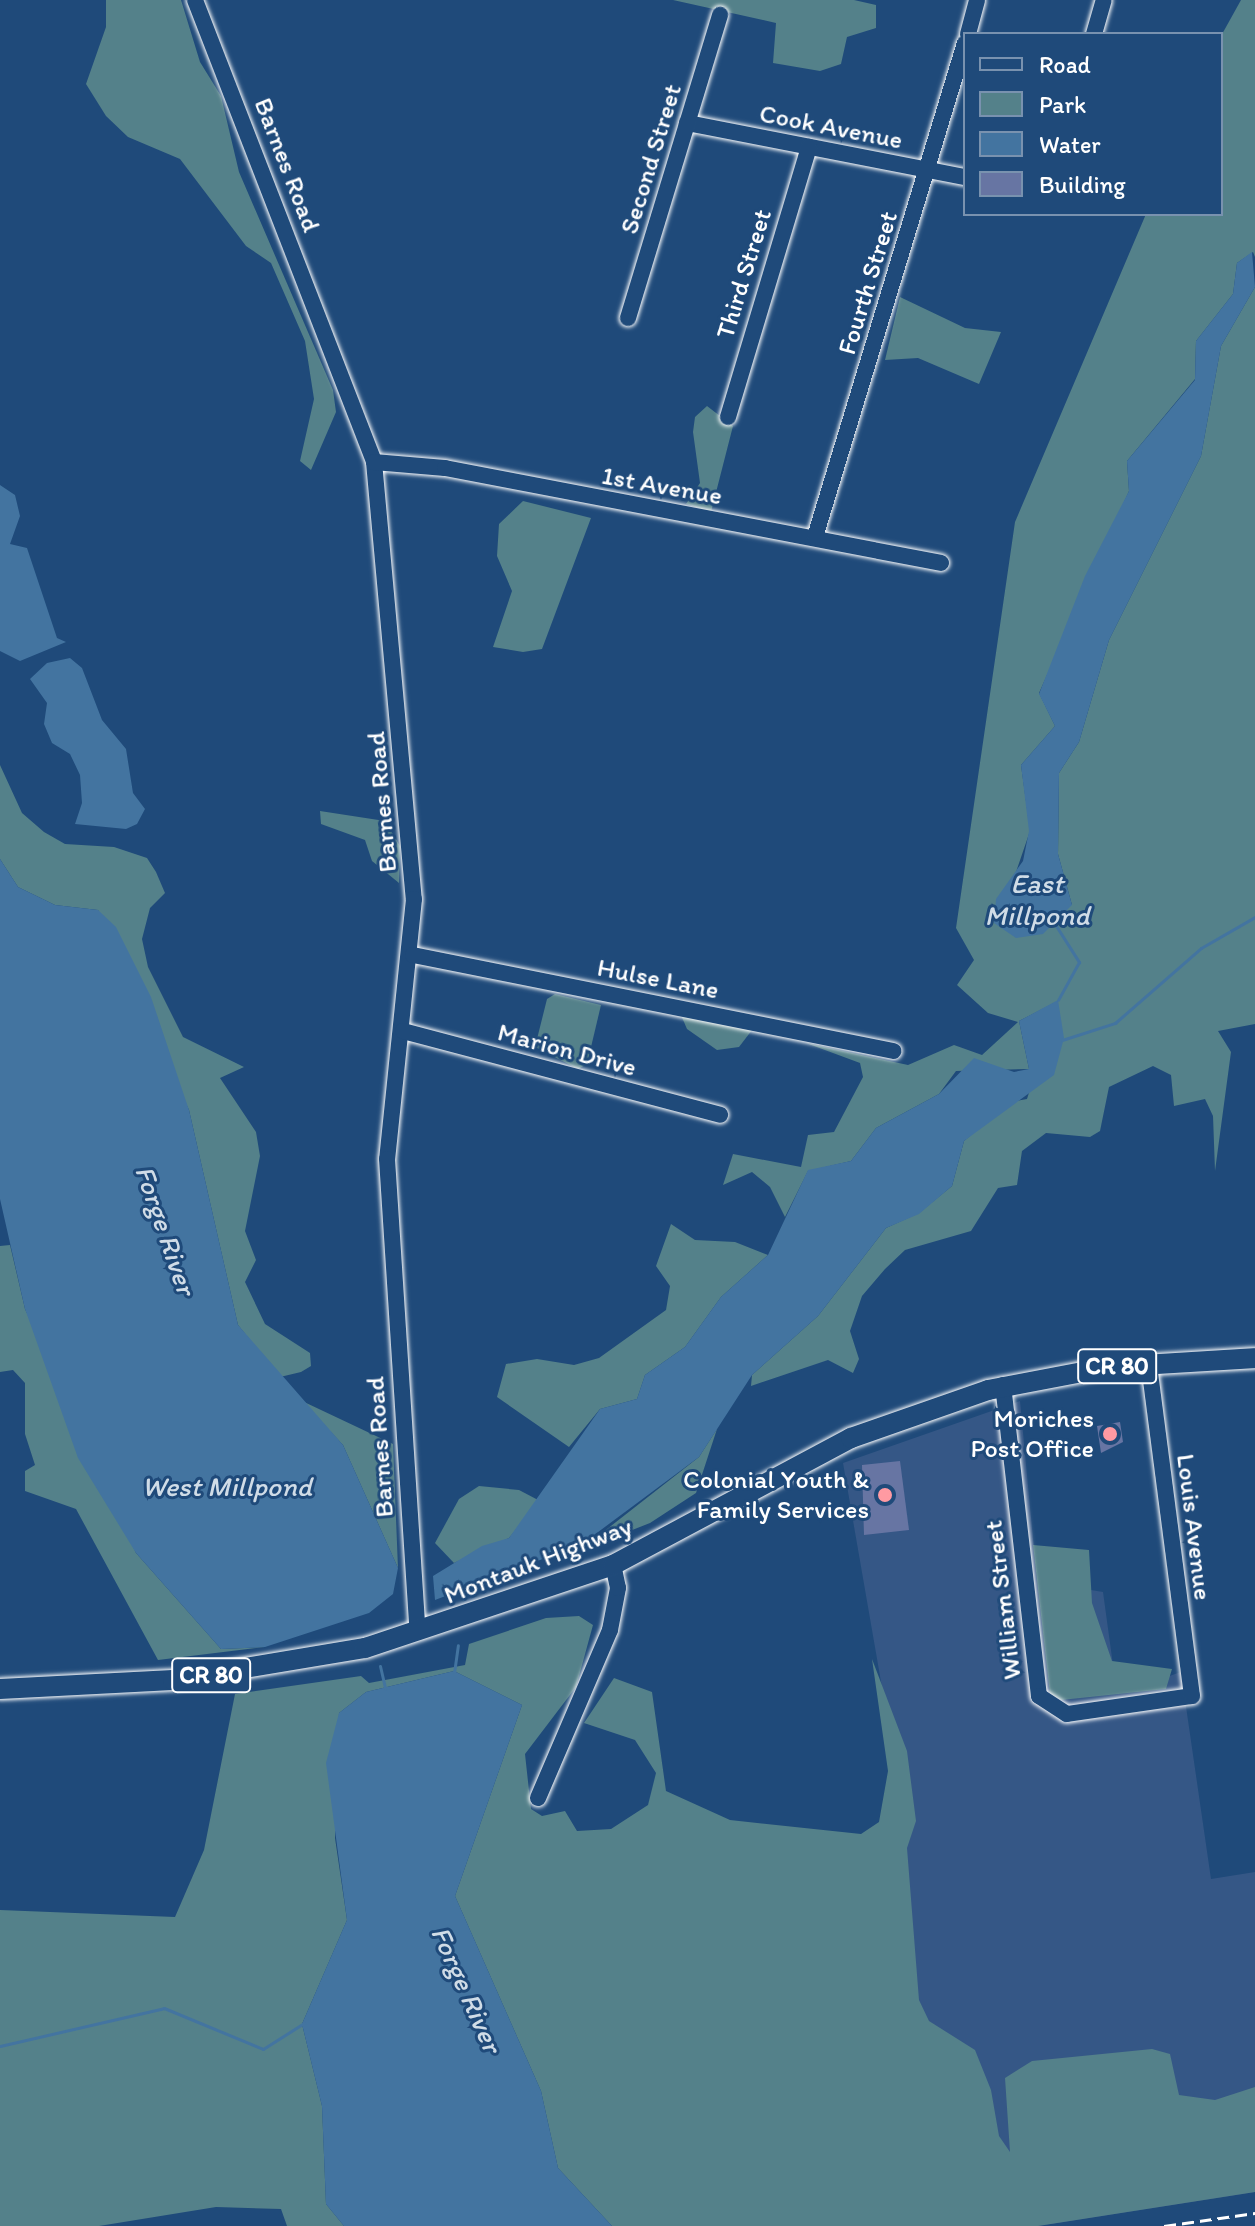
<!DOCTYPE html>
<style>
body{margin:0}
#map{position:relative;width:1255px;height:2226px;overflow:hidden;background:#1f4a7a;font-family:Itim,sans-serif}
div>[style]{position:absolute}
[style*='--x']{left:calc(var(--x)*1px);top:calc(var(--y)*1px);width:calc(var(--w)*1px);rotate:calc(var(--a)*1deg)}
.built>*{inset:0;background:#355786}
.green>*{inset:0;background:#54818a}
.water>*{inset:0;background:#4374a0}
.stream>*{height:3px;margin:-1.5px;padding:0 1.5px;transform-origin:1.5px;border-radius:1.5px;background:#4374a0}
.building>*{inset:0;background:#6775a3}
.roads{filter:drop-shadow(0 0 2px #fff) drop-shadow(0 0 2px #fff)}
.minor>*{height:16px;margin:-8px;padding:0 8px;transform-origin:8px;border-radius:8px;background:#1f4a7a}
.major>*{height:20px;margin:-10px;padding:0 10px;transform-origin:10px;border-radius:10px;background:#1f4a7a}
.rail>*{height:3px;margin-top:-1.5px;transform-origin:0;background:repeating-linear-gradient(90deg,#fff 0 12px,transparent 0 18px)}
.dots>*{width:22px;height:22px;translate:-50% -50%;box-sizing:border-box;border:4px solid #1f4a7a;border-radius:50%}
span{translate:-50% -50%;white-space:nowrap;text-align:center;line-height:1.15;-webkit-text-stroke:6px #1f4a7a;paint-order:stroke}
.shield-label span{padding:2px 6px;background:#1f4a7a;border:2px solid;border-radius:6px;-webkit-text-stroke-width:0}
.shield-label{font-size:24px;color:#fff;font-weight:700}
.street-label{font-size:26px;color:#fff}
.poi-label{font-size:26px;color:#fff}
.right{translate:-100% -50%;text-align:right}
.water-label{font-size:28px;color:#d0dce7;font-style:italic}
.legend{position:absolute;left:963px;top:32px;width:260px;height:184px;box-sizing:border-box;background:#1f4a7a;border:2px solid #7992af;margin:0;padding:10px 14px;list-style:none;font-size:24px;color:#fff}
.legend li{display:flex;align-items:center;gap:16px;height:40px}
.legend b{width:40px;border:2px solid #7992af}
</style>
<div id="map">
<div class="built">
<i style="clip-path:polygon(1020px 1401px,1037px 1581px,1103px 1592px,1117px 1694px,1181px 1672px,1211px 1879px,1255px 1872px,1255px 2192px,1038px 2226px,938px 2226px,888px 1722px,843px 1463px)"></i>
</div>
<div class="green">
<i style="clip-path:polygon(106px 0,181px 0,200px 62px,221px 96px,239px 172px,333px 390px,336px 412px,311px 470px,300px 461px,314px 399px,305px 341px,271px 263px,246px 246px,180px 159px,128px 137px,106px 116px,86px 84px,106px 27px)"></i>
<i style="clip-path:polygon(673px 0,854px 0,876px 5px,876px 28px,847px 37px,841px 64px,820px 71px,773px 63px,776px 23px)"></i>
<i style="clip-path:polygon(1241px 0,1255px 0,1255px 257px,1253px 252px,1237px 263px,1233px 294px,1196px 341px,1195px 379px,1127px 461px,1129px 491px,1039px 693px,1055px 726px,1021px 765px,1030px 831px,1015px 875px,1072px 905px,1058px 854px,1059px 773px,1079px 742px,1109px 640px,1201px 456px,1221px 346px,1255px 287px,1255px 1024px,1218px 1031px,1231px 1052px,1215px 1171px,1213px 1116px,1205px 1099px,1174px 1106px,1171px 1075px,1153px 1066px,1109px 1087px,1100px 1131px,1090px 1137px,1046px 1133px,1022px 1151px,1017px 1185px,998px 1188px,971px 1231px,905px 1250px,885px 1269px,862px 1296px,850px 1331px,859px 1359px,853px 1373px,828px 1360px,751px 1386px,752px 1375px,818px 1316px,886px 1228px,919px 1213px,952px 1186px,964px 1141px,1010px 1102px,1027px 1099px,1058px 1001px,1019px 1021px,1029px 1069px,956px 1071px,939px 1094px,876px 1128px,851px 1161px,808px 1171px,785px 1217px,770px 1187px,752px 1172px,723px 1185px,733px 1154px,801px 1167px,808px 1135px,834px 1132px,863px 1077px,860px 1063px,806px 1043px,908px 1065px,954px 1045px,982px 1055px,1018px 1022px,988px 1013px,957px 985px,974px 960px,956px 928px,1015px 522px,1146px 214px,1221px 214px,1221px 36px)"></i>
<i style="clip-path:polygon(900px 297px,965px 328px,1001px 332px,979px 384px,918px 358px,885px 360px)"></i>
<i style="clip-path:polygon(707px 406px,733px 426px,711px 512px,686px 504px,700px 483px,693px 432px,695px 417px)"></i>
<i style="clip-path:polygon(523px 501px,591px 518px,542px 649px,523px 652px,493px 647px,512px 591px,497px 556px,499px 524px)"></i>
<i style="clip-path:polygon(0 765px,22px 813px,44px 832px,65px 844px,114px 847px,147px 858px,156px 872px,165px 893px,150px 908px,142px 939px,148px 967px,183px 1037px,244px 1067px,220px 1078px,256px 1132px,260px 1156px,245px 1231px,256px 1260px,245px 1282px,265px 1324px,310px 1353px,311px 1366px,301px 1372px,280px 1377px,238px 1325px,189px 1110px,98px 910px,55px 905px,18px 887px,0 859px)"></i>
<i style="clip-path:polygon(320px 811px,385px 821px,400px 846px,399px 883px,372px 861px,365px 840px,321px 824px)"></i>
<i style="clip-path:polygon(555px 994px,601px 1005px,587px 1064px,578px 1069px,535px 1047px,547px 999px)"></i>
<i style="clip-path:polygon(681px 1015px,752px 1030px,739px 1047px,717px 1050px,687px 1029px)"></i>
<i style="clip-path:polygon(671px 1224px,695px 1240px,735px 1242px,768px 1255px,721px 1297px,685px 1347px,645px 1375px,637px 1399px,600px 1409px,569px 1447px,497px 1397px,506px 1364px,537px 1359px,574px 1365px,599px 1358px,666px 1310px,670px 1286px,656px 1266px)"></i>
<i style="clip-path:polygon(10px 1245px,25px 1309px,136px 1553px,221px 1649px,265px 1647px,158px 1660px,76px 1509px,25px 1491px,25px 1471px,35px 1465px,25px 1434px,25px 1383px,13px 1370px,0 1372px,0 1246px)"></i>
<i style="clip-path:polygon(302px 1401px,393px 1444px,398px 1568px,343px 1445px)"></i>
<i style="clip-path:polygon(717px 1429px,696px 1493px,650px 1523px,579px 1551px,699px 1457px)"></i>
<i style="clip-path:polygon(479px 1486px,519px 1490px,540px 1501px,509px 1538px,454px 1563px,435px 1543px,459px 1499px)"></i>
<i style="clip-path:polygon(1033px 1545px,1089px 1550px,1092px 1603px,1112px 1661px,1172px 1669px,1166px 1689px,1061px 1700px,1050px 1694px)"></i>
<i style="clip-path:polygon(579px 1616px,593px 1625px,576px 1687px,525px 1754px,531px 1809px,542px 1816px,565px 1811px,577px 1831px,611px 1829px,648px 1805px,656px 1773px,635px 1740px,584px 1723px,614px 1678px,652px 1692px,666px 1791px,730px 1820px,861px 1834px,879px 1822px,888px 1771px,872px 1659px,907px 1751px,916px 1821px,907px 1848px,919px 2000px,929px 2021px,975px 2050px,991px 2090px,999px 2136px,1010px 2152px,1005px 2078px,1032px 2061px,1152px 2049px,1170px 2054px,1179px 2095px,1215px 2100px,1255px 2087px,1255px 2192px,1038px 2226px,612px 2226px,558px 2168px,541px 2091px,455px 1896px,522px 1705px,454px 1671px,366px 1692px,339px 1713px,335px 1838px,347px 1920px,302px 2024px,322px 2106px,326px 2204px,344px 2226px,287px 2226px,281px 2209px,216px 2207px,99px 2226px,0 2226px,0 1910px,175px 1917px,204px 1850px,235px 1694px,361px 1676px,369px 1683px,465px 1665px,469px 1644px,546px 1618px)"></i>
</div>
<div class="water">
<i style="clip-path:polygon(1252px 252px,1255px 287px,1221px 346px,1201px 456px,1109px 640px,1079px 742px,1059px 773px,1058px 854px,1072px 905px,1043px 934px,1016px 938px,994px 923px,996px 899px,1023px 861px,1029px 831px,1021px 765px,1055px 726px,1039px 694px,1085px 576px,1129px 491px,1127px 461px,1195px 380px,1196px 341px,1233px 294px,1237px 263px)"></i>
<i style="clip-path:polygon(0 485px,15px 495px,20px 516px,10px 544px,27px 548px,57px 638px,66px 642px,20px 661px,0 651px)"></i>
<i style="clip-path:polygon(70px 658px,82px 668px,102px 720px,126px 749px,133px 793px,145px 809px,137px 824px,126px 829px,75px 824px,82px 803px,80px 775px,70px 754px,52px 743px,44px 724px,47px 703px,30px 679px,47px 663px)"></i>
<i style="clip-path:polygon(0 859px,18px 887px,55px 905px,98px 910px,116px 927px,151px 997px,189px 1110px,238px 1325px,343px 1445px,398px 1568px,393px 1594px,369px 1613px,265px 1647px,221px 1649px,136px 1553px,78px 1458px,25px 1309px,0 1199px)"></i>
<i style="clip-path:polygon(1058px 1000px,1064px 1038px,1054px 1075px,964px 1141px,952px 1186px,919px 1214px,886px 1228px,818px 1316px,752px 1375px,699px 1457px,582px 1544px,435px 1600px,433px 1576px,482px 1546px,509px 1538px,600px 1409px,637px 1399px,645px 1375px,685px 1347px,721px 1297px,768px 1255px,808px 1170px,851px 1161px,876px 1128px,939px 1094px,974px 1058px,1014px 1072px,1029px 1069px,1019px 1021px)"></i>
<i style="clip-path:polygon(454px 1671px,522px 1705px,455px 1896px,541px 2091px,558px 2168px,612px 2226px,344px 2226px,326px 2204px,322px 2106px,302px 2024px,347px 1920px,326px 1763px,339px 1713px,366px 1692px)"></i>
</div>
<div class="stream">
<i style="--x:1053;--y:921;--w:49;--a:57.6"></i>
<i style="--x:1079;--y:962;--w:43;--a:118.9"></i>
<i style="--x:1062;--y:1040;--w:56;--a:-17.8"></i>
<i style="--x:1115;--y:1023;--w:114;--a:-41.1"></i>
<i style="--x:1201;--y:948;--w:62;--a:-29.9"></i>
<i style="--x:463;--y:1599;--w:9;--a:-72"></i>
<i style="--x:380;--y:1666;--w:23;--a:77"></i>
<i style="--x:454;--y:1673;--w:28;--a:-82"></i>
<i style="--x:0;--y:2046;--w:168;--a:-13"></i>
<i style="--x:164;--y:2008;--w:107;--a:22.5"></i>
<i style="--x:263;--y:2049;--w:49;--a:-32.4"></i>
</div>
<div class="building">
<i style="clip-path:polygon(1120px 1422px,1123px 1442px,1101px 1453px,1097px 1426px)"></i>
<i style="clip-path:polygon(900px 1461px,909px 1530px,864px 1535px,862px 1465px)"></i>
</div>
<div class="roads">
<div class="minor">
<i style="--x:195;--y:0;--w:495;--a:68.8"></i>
<i style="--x:374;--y:462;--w:439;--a:84.8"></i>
<i style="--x:414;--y:899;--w:261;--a:95.9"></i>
<i style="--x:387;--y:1159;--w:474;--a:86.3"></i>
<i style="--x:968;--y:34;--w:35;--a:-75"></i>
<i style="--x:1094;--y:34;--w:35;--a:-74"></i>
<i style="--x:687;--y:123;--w:283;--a:11"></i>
<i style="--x:628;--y:318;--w:317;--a:-73.1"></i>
<i style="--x:728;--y:417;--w:282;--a:-73.3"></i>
<i style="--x:374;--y:462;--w:71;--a:4.8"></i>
<i style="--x:445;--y:468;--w:505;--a:10.84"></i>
<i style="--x:815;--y:537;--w:516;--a:-73.11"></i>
<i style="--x:413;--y:955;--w:490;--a:11.3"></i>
<i style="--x:403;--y:1031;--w:328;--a:14.8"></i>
<i style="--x:1003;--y:1385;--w:313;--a:83.4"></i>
<i style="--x:1039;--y:1696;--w:33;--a:33"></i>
<i style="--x:1067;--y:1714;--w:126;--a:-8.2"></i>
<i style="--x:1192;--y:1696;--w:334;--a:-97.4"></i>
<i style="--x:538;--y:1798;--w:183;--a:-66.8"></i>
<i style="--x:610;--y:1630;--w:43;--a:-79.2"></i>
<i style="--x:618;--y:1588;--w:24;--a:-102"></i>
</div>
<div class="major">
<i style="--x:0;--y:1689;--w:173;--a:-3"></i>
<i style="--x:173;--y:1680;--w:195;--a:-9.5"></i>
<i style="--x:365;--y:1648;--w:262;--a:-18.5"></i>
<i style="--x:613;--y:1565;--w:270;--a:-28.1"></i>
<i style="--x:851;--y:1438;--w:145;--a:-19.3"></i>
<i style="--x:988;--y:1390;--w:123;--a:-10.8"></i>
<i style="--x:1109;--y:1367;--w:146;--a:-3.5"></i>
</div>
</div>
<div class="rail">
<i style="--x:1164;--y:2226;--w:92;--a:-8.1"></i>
</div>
<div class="dots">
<i style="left:1110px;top:1434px;background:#ff9aa2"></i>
<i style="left:885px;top:1495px;background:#ff9aa2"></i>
</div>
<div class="shield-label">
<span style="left:1117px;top:1366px">CR 80</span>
<span style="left:211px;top:1675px">CR 80</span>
</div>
<div class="street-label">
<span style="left:831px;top:127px;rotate:11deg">Cook Avenue</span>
<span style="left:651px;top:159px;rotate:-73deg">Second Street</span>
<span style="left:287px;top:165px;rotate:69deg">Barnes Road</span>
<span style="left:744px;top:274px;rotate:-73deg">Third Street</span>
<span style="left:868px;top:283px;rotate:-73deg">Fourth Street</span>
<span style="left:662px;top:486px;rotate:10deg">1st Avenue</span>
<span style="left:382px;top:802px;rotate:-95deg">Barnes Road</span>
<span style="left:658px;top:979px;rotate:11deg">Hulse Lane</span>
<span style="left:567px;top:1050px;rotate:15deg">Marion Drive</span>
<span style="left:380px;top:1447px;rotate:-94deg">Barnes Road</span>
<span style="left:1194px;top:1527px;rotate:83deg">Louis Avenue</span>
<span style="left:538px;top:1561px;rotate:-21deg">Montauk Highway</span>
<span style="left:1003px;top:1600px;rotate:-97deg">William Street</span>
</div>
<div class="poi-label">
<span class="right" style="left:1094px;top:1434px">Moriches<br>Post Office</span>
<span class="right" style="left:869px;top:1495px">Colonial Youth &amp;<br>Family Services</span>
</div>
<div class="water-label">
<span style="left:1037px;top:899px">East<br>Millpond</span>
<span style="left:166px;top:1230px;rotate:71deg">Forge River</span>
<span style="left:227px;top:1486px">West Millpond</span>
<span style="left:467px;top:1989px;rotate:66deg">Forge River</span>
</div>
<ul class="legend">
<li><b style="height:10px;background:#1f4a7a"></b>Road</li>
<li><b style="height:22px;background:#54818a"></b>Park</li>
<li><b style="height:22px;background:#4374a0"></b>Water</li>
<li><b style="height:22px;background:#6775a3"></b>Building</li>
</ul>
</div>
